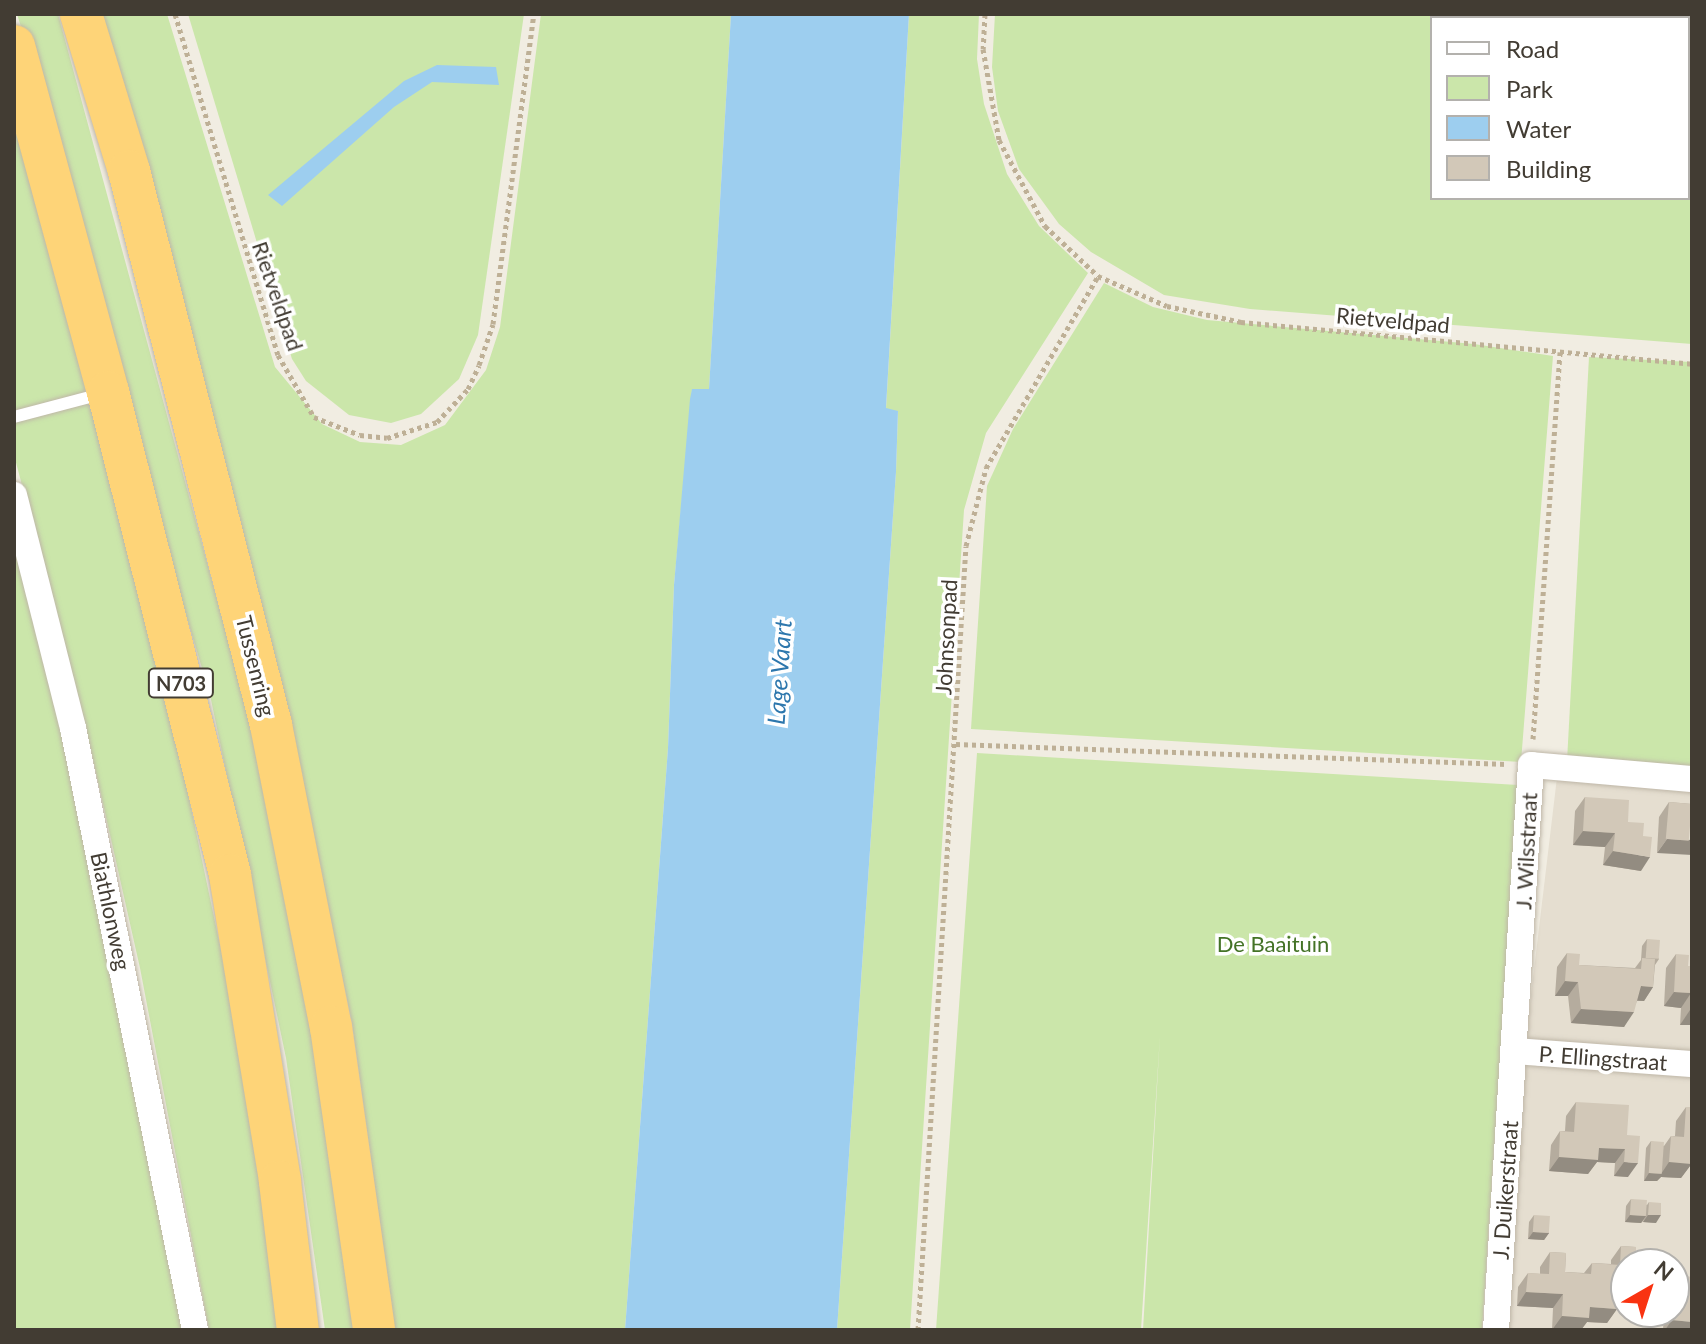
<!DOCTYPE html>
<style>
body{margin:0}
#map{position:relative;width:1706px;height:1344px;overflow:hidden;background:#f1ede2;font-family:Lato,sans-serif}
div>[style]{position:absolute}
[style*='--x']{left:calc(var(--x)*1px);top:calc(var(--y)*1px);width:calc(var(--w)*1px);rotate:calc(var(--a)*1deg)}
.residential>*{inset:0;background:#e5ded0}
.green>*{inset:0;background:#cbe6aa}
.water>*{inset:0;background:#9dceef}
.path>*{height:5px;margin-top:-2.5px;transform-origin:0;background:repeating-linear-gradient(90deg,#beb096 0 4px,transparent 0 8px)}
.roads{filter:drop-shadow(0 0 2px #bfb7a8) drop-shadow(0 0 2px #bfb7a8)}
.service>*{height:12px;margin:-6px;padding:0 6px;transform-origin:6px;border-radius:6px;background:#fff}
.minor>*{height:26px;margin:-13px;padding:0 13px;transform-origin:13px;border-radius:13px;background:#fff}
.trunk>*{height:42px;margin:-21px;padding:0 21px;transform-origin:21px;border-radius:21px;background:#fed478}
.wall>*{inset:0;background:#b5ac9e}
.shaded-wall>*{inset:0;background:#938c81}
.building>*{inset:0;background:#d2c8b8;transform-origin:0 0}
span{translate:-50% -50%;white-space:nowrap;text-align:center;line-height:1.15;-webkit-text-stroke:7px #fff;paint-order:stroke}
.shield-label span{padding:2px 6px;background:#fff;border:2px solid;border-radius:6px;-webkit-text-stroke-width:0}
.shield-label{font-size:20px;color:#423c33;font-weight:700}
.street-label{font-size:22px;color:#423c33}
.park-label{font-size:22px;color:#447327}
.water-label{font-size:24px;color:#2d77ad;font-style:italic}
.frame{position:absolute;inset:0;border:16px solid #423c33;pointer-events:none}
.legend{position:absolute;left:1430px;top:16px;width:260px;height:184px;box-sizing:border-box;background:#fff;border:2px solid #b3b1ad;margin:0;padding:10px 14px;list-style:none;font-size:24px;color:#423c33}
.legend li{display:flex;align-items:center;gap:16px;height:40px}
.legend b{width:40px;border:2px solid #b3b1ad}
.north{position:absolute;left:1610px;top:1248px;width:80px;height:80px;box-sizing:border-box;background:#fff;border:2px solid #b3b1ad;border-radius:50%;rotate:39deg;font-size:22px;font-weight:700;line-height:32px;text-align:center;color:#423c33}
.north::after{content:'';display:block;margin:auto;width:28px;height:36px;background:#f93311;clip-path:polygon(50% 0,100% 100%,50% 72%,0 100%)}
</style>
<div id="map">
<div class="residential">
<i style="clip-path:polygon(evenodd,1558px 769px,1692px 777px,1692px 1330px,1491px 1330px,1558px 769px,1626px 1264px,1674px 1264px,1674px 1312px,1626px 1312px,1626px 1264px)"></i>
</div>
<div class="green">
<i style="clip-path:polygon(17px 14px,58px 14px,243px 695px,300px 946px,362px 1330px,325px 1330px,286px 1058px,210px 695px,139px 457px,80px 218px)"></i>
<i style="clip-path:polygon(95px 14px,167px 14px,275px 367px,322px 424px,360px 442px,401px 445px,445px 425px,486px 370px,500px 327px,541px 14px,731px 14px,709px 390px,692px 390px,674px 585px,668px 748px,625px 1330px,395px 1330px,352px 1023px,304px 796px)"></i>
<i style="clip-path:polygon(188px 14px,524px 14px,478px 335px,459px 379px,421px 414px,391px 423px,349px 415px,306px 381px,292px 359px)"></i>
<i style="clip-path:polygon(909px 14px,979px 14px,977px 59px,984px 104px,1007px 174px,1039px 226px,1088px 273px,986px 433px,964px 510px,910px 1330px,837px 1330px,896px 472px,898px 412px,886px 409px)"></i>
<i style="clip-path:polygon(995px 14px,1620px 14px,1627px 18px,1432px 18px,1432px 198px,1688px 198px,1688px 53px,1692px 344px,1250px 309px,1164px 295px,1091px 252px,1059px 224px,1019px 169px,998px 111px,992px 67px)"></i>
<i style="clip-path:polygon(14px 112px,175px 732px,226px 974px,275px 1253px,280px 1330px,209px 1330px,140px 968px,83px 715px,14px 455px)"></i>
<i style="clip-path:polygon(1104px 283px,1153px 307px,1207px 320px,1474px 344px,1553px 356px,1521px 762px,971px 729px,987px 486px,1013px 429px)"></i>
<i style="clip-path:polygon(1589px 357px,1692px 362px,1692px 770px,1567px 761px)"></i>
<i style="clip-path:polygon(14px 532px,62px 724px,187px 1330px,14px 1330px)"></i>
<i style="clip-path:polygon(977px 753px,1518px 785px,1482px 1330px,1143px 1330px,1160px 1035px,1141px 1330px,936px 1330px)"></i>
</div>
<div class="water">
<i style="clip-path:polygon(731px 14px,909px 14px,886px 408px,898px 411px,896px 472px,837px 1330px,625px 1330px,668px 748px,674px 585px,690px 399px,692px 389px,709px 389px)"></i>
<i style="clip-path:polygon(437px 65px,496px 67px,499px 85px,432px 82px,394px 107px,282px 206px,268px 195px,404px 81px)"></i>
</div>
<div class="path">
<i style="--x:175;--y:14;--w:356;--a:73.2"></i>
<i style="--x:278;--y:355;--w:72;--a:59.9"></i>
<i style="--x:314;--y:417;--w:49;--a:21.4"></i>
<i style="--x:360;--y:435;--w:27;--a:6"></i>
<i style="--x:387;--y:438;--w:52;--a:-17.7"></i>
<i style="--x:437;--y:422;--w:45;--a:-46.8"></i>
<i style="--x:468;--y:389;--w:26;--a:-65"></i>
<i style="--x:479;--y:365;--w:43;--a:-71.1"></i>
<i style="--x:493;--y:324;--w:313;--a:-82.5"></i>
<i style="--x:985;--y:14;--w:35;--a:93"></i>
<i style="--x:983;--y:49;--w:92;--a:80"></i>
<i style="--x:999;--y:140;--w:98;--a:61.9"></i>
<i style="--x:1045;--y:226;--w:73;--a:43.3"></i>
<i style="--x:1098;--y:276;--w:75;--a:23.5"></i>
<i style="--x:1167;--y:306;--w:76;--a:12.2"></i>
<i style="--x:1241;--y:322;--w:453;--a:5.3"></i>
<i style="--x:1628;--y:14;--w:8;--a:30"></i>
<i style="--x:1688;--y:48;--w:4;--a:27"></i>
<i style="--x:1533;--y:739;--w:388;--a:-86"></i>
<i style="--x:956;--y:744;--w:551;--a:2.08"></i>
<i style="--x:918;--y:1330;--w:785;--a:-86.5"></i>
<i style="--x:966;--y:546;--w:81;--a:-75.6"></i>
<i style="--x:986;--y:468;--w:222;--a:-59.7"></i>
</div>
<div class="roads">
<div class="service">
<i style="--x:14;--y:417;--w:90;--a:-14.8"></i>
</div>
<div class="minor">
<i style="--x:14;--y:495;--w:240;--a:75.8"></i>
<i style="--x:73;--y:728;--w:614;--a:78.54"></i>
<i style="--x:1514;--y:1051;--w:178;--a:4.2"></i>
<i style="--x:1496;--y:1330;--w:566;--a:-86.46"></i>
<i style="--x:1531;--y:765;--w:162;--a:5"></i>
</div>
<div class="trunk">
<i style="--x:81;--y:14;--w:164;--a:73"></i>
<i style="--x:129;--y:171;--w:572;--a:75.62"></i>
<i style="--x:271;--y:725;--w:308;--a:78.8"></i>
<i style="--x:331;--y:1027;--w:306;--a:81.9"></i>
<i style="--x:14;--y:46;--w:359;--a:74.8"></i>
<i style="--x:108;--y:392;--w:498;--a:75.8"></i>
<i style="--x:230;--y:875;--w:311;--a:80.7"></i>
<i style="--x:280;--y:1182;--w:149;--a:83.1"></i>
</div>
</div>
<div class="wall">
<i style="clip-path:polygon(1585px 797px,1628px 822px,1641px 871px,1603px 865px,1605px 847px,1573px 845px,1575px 811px)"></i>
<i style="clip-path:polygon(1669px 802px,1692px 804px,1657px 853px,1659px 817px)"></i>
<i style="clip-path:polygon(1647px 939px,1659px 959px,1655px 965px,1653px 987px,1644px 1001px,1637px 1001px,1624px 1027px,1571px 1023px,1568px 996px,1555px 996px,1557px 967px,1567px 953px,1579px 965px,1635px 968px,1641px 960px,1642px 946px)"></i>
<i style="clip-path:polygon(1676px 954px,1688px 966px,1692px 966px,1692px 1025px,1680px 1025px,1681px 1008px,1664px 1006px,1666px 968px)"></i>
<i style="clip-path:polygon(1576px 1102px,1627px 1135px,1628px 1177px,1614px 1176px,1615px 1163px,1597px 1162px,1588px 1174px,1549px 1171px,1551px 1145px,1560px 1131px,1565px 1131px,1566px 1116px)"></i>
<i style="clip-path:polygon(1686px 1107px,1692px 1107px,1692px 1166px,1690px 1166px,1681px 1178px,1661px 1177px,1657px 1181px,1644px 1181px,1646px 1148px,1651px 1141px,1664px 1146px,1671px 1136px,1675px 1136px,1676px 1121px)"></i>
<i style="clip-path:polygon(1631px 1199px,1647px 1205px,1649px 1202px,1656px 1223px,1643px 1222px,1644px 1220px,1641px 1223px,1625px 1222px,1626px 1206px)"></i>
<i style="clip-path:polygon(1534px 1215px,1549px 1233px,1544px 1240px,1528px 1239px,1529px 1222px)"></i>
<i style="clip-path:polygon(1621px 1246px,1636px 1247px,1636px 1255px,1676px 1258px,1675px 1276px,1692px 1277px,1692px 1330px,1663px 1330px,1664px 1312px,1674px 1312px,1674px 1264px,1626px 1264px,1626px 1295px,1618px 1294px,1617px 1309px,1607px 1323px,1587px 1322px,1581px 1330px,1552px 1330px,1553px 1308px,1517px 1306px,1518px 1287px,1528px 1273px,1540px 1274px,1540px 1267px,1550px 1252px,1566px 1253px,1565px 1272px,1584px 1273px,1592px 1263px,1611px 1264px,1611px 1260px)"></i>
</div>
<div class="shaded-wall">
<i style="clip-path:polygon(1583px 831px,1615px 833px,1605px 847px,1573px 845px)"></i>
<i style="clip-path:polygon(1667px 839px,1692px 840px,1692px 855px,1657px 853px)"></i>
<i style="clip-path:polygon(1613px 851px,1650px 857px,1641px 871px,1603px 865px)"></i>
<i style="clip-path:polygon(1565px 981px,1578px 982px,1568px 996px,1555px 996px)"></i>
<i style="clip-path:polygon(1641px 986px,1653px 987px,1644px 1001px,1631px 1000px)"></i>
<i style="clip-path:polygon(1674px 992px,1691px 993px,1681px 1008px,1664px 1006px)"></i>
<i style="clip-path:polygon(1581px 1009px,1634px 1012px,1624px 1027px,1571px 1023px)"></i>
<i style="clip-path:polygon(1690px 1010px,1692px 1011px,1692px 1025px,1680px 1025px)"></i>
<i style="clip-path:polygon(1599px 1148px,1625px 1149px,1615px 1163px,1597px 1162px,1588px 1174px,1549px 1171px,1559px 1157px)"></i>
<i style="clip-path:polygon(1692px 1151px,1692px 1166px,1690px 1166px,1681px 1178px,1661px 1177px,1657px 1181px,1644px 1181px,1649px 1173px,1661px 1174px,1669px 1162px)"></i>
<i style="clip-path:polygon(1624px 1162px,1638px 1163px,1628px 1177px,1614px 1176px)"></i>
<i style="clip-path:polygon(1630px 1215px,1646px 1216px,1641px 1223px,1625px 1222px)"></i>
<i style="clip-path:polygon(1648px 1215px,1661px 1215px,1656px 1223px,1643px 1222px)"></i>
<i style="clip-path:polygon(1533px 1232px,1549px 1233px,1544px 1240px,1528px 1239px)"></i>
<i style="clip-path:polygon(1619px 1279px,1626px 1280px,1626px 1295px,1609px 1294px)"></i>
<i style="clip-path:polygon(1526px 1292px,1563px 1294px,1553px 1308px,1517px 1306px)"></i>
<i style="clip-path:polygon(1590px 1307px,1617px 1309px,1607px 1323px,1587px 1322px,1581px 1330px,1552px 1330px,1562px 1316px)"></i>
<i style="clip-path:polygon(1672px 1320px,1692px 1322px,1692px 1330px,1665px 1330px)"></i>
</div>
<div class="building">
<i style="clip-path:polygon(1585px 797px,1629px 800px,1628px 822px,1644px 823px,1643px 836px,1652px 837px,1650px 857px,1613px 851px,1615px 833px,1583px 831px)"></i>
<i style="left:1669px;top:802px;width:23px;height:37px;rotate:5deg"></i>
<i style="left:1647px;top:939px;width:13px;height:19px;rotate:4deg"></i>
<i style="clip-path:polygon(1567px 953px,1580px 954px,1579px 965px,1641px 969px,1642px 958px,1655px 959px,1653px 987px,1641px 986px,1634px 1012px,1581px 1009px,1578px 982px,1565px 981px)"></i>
<i style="clip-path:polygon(1676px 954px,1689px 955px,1688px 966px,1692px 966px,1692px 1011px,1690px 1010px,1691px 993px,1674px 992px)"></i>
<i style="clip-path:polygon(1576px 1102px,1629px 1105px,1627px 1135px,1640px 1136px,1638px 1163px,1624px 1162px,1625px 1149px,1599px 1148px,1598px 1160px,1559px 1157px,1560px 1131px,1574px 1132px)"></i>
<i style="clip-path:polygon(1686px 1107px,1692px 1107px,1691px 1164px,1669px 1162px,1671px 1136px,1684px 1137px)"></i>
<i style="left:1651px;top:1141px;width:13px;height:32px;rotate:4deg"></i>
<i style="left:1631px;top:1199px;width:16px;height:16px;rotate:4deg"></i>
<i style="clip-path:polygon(1649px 1202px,1661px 1203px,1661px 1215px,1648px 1215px)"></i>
<i style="left:1534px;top:1215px;width:16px;height:17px;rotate:4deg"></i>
<i style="clip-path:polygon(1621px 1246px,1636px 1247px,1636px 1255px,1676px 1258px,1675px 1276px,1692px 1277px,1692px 1322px,1672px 1320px,1673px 1312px,1674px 1312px,1674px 1264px,1626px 1264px,1626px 1280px,1619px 1279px,1617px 1309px,1590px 1307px,1589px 1318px,1562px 1316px,1563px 1294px,1526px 1292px,1528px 1273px,1549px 1274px,1550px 1252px,1566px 1253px,1565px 1272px,1591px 1274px,1592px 1263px,1620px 1265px)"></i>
</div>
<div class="shield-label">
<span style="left:181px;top:683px">N703</span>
</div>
<div class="street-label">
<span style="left:278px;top:296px;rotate:71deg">Rietveldpad</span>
<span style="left:1393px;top:320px;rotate:5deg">Rietveldpad</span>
<span style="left:946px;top:637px;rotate:-87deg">Johnsonpad</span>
<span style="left:256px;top:666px;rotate:76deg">Tussenring</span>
<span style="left:1526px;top:851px;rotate:-87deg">J. Wilsstraat</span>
<span style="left:111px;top:911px;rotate:78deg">Biathlonweg</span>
<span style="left:1603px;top:1058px;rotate:4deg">P. Ellingstraat</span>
<span style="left:1505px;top:1190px;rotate:-86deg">J. Duikerstraat</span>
</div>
<div class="park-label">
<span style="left:1273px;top:944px">De Baaituin</span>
</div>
<div class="water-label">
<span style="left:779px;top:672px;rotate:-86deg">Lage Vaart</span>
</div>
<div class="frame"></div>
<ul class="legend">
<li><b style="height:10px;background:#fff"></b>Road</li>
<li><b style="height:22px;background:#cbe6aa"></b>Park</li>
<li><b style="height:22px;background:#9dceef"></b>Water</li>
<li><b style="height:22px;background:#d2c8b8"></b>Building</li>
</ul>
<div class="north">N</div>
</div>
